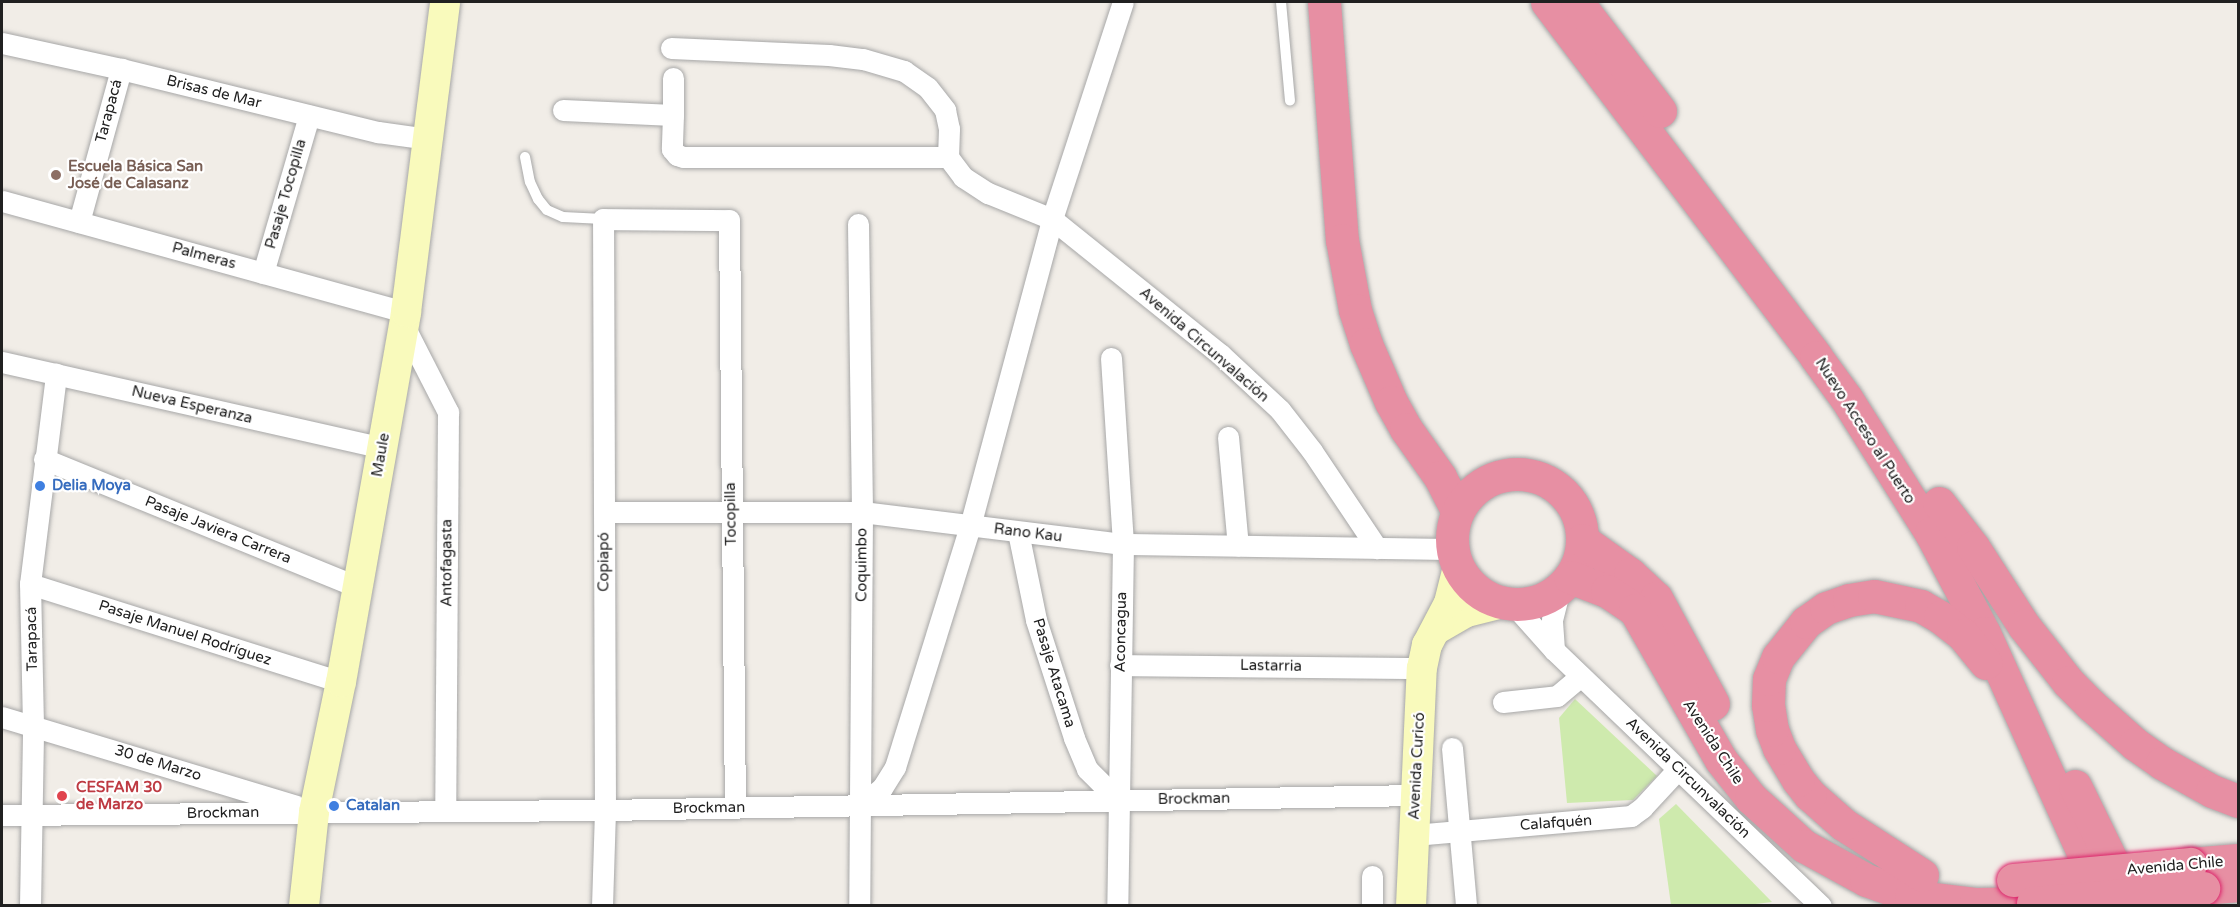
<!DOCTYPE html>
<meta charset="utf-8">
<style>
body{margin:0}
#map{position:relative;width:2240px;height:907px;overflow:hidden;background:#f1ede7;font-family:"Varela Round",sans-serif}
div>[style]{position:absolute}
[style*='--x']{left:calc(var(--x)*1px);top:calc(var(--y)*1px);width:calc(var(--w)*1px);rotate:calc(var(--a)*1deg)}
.grass>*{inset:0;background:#ceeaad}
.roads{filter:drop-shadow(0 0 2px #a7a7a7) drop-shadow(0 0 2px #a7a7a7)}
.lane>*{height:10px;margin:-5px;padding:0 5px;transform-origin:5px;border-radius:5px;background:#fff}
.street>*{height:21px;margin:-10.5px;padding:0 10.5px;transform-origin:10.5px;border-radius:10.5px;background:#fff}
.secondary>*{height:30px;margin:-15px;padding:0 15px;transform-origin:15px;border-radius:15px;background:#f9fabc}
.highway>*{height:33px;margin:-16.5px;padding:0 16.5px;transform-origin:16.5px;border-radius:16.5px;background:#e78fa3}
.highway>.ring{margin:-16.5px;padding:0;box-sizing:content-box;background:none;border:33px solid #e78fa3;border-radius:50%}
.bridges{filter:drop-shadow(0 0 2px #dc276c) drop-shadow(0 0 2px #dc276c)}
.highway-bridge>*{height:33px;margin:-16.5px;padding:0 16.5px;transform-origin:16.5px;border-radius:16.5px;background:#e78fa3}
.dots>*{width:16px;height:16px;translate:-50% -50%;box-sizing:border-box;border:3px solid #fff;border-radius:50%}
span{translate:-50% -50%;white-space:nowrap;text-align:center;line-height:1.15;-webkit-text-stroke:4.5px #fff;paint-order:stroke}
.street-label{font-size:15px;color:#202020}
.education-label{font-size:15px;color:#785e54;font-weight:700}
.left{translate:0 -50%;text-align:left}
.shop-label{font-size:15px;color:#366cbe;font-weight:700}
.health-label{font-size:15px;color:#be3a42;font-weight:700}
.frame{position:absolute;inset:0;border:3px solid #202020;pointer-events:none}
</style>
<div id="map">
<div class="grass">
<i style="clip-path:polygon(1575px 699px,1657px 776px,1633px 800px,1567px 803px,1559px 718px)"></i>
<i style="clip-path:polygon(1676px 804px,1772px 902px,1739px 906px,1671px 905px,1659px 819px)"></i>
</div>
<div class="roads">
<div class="lane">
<i style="--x:1281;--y:2;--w:99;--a:84.8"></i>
<i style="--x:525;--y:157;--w:25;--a:79"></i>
<i style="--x:530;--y:182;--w:19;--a:65"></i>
<i style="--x:538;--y:199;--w:14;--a:51"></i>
<i style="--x:547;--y:210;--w:17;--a:24"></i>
<i style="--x:563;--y:217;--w:40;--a:2.9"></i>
</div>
<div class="street">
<i style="--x:2;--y:43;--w:122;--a:12.3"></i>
<i style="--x:121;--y:69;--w:265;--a:13.8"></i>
<i style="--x:378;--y:132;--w:50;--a:8"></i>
<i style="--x:671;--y:48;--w:158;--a:2.5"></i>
<i style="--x:829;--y:55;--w:34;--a:7"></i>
<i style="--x:863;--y:59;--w:43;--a:16.3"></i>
<i style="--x:904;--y:71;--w:29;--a:35"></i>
<i style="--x:928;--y:88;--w:28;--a:52"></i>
<i style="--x:945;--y:110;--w:19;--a:78"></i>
<i style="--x:949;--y:129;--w:28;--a:92"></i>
<i style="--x:563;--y:110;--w:110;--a:2.6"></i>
<i style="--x:673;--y:115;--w:34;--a:92"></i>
<i style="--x:672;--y:149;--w:8;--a:50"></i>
<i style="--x:677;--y:155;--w:6;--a:18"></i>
<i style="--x:683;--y:157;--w:265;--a:0"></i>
<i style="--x:948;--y:157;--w:25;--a:53"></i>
<i style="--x:963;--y:177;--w:30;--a:33"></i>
<i style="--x:988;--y:193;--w:69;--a:22.1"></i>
<i style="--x:1052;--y:219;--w:216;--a:38.8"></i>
<i style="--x:1220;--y:354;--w:82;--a:43"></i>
<i style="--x:1280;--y:410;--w:52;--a:52"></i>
<i style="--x:1312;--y:451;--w:117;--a:56.2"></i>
<i style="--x:673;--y:115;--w:37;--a:-90"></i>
<i style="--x:2;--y:201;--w:419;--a:15.4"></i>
<i style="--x:79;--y:222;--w:159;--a:-74.6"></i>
<i style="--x:858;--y:224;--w:288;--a:89.2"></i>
<i style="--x:862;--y:512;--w:394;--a:90.4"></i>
<i style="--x:263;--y:273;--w:164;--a:-73.7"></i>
<i style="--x:404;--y:326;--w:97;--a:62.9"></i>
<i style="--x:448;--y:412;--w:399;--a:90.4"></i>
<i style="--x:1111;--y:358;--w:186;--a:86.3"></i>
<i style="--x:1123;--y:544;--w:362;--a:90.9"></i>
<i style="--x:2;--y:362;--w:391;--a:12.7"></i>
<i style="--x:1228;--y:437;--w:109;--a:84.8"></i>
<i style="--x:44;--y:459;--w:339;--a:22.2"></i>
<i style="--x:604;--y:512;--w:258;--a:0"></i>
<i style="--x:862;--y:512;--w:263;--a:7"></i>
<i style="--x:1123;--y:544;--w:330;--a:0.9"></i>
<i style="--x:1018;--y:532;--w:90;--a:78.4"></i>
<i style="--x:1036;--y:620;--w:124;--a:72.1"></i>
<i style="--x:1074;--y:738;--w:34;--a:67"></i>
<i style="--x:1087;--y:769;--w:44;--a:45"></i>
<i style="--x:30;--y:584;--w:326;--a:17.5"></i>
<i style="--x:1513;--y:604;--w:62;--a:48.3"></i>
<i style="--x:1554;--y:650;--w:370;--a:43.8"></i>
<i style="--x:1554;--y:650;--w:30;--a:-94"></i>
<i style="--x:1552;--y:620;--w:32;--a:-76"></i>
<i style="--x:1120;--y:665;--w:302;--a:0.6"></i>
<i style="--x:1503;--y:702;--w:54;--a:-6.3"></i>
<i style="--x:1557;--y:696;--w:31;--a:-40"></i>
<i style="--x:2;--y:717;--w:307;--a:16.8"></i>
<i style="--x:1452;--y:748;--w:159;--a:84.9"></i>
<i style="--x:861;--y:805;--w:27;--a:-39"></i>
<i style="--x:882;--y:788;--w:25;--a:-58"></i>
<i style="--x:895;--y:767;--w:252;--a:-72.7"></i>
<i style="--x:970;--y:526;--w:318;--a:-75"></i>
<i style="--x:1052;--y:219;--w:228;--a:-71.9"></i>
<i style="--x:2;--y:815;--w:603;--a:-0.48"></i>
<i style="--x:605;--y:810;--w:810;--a:-1.06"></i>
<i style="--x:1414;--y:835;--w:218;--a:-5"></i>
<i style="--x:1631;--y:816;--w:14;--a:-36"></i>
<i style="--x:1642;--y:808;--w:53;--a:-47.3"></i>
<i style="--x:30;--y:906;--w:180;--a:-89"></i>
<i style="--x:33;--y:726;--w:142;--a:-91.2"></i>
<i style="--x:30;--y:584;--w:212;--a:-82.9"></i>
<i style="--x:602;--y:906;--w:96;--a:-88.2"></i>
<i style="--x:605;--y:810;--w:591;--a:-90.19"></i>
<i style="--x:603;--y:219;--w:126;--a:0.5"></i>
<i style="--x:729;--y:220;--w:588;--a:89.42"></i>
<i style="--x:1372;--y:906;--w:30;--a:-90"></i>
</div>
<div class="secondary">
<i style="--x:1437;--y:629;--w:34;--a:-30"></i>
<i style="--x:1467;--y:612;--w:37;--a:-14"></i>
<i style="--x:304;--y:906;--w:95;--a:-83.9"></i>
<i style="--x:314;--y:812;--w:133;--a:-78.3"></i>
<i style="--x:341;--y:682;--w:376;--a:-80"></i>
<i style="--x:406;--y:312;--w:312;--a:-82.8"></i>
<i style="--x:1411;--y:906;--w:238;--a:-87.4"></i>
<i style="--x:1422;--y:668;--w:24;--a:-78"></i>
<i style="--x:1427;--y:645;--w:47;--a:-62.4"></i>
<i style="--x:1449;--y:603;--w:37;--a:-76"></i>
</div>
<div class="highway">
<i style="--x:1324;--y:2;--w:239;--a:85.7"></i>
<i style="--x:1342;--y:240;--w:71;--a:79.5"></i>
<i style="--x:1355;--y:310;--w:36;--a:72"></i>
<i style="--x:1366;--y:344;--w:63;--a:66.7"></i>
<i style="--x:1391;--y:402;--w:31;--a:61"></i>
<i style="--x:1406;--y:429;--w:59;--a:54.7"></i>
<i style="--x:1440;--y:477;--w:39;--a:63"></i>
<i style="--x:1547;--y:2;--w:445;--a:52.8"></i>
<i style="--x:1816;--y:357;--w:51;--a:53.8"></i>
<i style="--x:1846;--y:398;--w:160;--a:57.8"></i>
<i style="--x:1931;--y:533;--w:113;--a:62.1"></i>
<i style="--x:1984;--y:633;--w:289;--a:65.7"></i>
<i style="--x:1577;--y:2;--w:137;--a:52.7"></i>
<i class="ring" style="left:1452px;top:474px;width:97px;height:97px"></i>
<i style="--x:1939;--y:503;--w:56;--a:52.3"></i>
<i style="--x:1973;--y:547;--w:94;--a:57.2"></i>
<i style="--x:2024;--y:626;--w:71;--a:51.8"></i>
<i style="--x:2068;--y:682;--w:33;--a:45"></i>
<i style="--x:2091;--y:705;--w:59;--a:41.6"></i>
<i style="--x:2135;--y:744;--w:33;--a:35"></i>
<i style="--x:2162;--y:763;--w:57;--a:29.2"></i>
<i style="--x:2212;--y:791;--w:28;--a:21"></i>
<i style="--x:1582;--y:540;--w:59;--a:35.3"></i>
<i style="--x:1630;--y:574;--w:35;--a:43"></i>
<i style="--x:1656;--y:598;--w:120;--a:61.7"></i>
<i style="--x:1570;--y:577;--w:40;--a:21"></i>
<i style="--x:1607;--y:591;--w:34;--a:34"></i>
<i style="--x:1635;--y:610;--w:173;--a:60.2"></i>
<i style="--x:1721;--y:760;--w:48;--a:51.7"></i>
<i style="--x:1751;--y:798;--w:72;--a:42.2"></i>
<i style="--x:1804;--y:846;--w:71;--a:28.7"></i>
<i style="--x:1866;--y:880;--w:48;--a:19.6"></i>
<i style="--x:1911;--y:896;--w:64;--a:7.1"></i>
<i style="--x:1975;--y:904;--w:58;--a:-1"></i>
<i style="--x:2075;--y:786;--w:123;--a:63.9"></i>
<i style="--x:2190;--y:864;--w:48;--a:-4.8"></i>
<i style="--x:1922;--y:875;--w:94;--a:-147.2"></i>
<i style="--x:1843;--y:824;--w:44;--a:-138.7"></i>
<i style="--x:1810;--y:795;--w:19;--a:-129"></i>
<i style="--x:1798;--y:780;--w:37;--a:-121"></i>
<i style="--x:1779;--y:748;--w:19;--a:-111"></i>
<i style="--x:1772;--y:730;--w:25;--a:-99"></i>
<i style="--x:1768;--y:705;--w:26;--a:-88"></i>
<i style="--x:1769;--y:679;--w:24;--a:-68"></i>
<i style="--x:1778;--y:657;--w:45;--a:-51.3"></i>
<i style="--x:1806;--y:622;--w:24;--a:-35"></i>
<i style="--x:1826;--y:608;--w:24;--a:-19"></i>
<i style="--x:1849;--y:600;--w:25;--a:-9"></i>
<i style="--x:1874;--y:596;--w:48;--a:12"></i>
<i style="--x:1921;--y:606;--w:22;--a:30"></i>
<i style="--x:1940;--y:617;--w:29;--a:38"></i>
<i style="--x:1963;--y:635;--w:36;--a:51"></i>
<i style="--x:2203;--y:888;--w:35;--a:-5"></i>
</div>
</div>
<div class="bridges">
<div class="highway-bridge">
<i style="--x:2013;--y:880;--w:178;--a:-5.2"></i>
<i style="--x:2033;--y:903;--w:171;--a:-5"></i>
</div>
</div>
<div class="dots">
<i style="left:56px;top:175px;background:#8d6e63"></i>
<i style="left:40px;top:486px;background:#3f7fe0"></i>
<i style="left:62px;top:796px;background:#e0444e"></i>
<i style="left:334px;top:806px;background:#3f7fe0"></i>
</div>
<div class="street-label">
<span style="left:214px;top:92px;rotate:14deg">Brisas de Mar</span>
<span style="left:109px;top:111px;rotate:-75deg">Tarapacá</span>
<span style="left:286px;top:194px;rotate:-74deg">Pasaje Tocopilla</span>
<span style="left:204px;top:256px;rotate:15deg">Palmeras</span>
<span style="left:1204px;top:345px;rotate:41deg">Avenida Circunvalación</span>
<span style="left:192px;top:405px;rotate:13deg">Nueva Esperanza</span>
<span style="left:1865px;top:431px;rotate:57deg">Nuevo Acceso al Puerto</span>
<span style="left:381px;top:455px;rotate:-80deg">Maule</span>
<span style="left:731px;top:514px;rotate:-91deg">Tocopilla</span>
<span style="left:218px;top:530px;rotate:22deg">Pasaje Javiera Carrera</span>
<span style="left:1028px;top:533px;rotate:7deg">Rano Kau</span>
<span style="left:604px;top:562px;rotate:-90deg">Copiapó</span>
<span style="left:447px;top:563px;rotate:-90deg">Antofagasta</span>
<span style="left:862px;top:565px;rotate:-90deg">Coquimbo</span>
<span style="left:1121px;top:632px;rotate:-89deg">Aconcagua</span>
<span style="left:185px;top:633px;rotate:18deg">Pasaje Manuel Rodríguez</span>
<span style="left:32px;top:639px;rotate:-91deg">Tarapacá</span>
<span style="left:1271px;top:666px;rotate:1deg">Lastarria</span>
<span style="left:1054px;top:673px;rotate:73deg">Pasaje Atacama</span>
<span style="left:1713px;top:742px;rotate:57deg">Avenida Chile</span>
<span style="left:158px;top:763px;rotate:17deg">30 de Marzo</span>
<span style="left:1417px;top:766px;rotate:-87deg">Avenida Curicó</span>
<span style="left:1688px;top:778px;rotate:44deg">Avenida Circunvalación</span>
<span style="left:1194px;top:799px;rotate:-1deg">Brockman</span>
<span style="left:709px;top:808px;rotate:-1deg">Brockman</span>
<span style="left:223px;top:813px;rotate:-1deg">Brockman</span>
<span style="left:1556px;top:823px;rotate:-4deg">Calafquén</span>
<span style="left:2175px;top:866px;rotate:-5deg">Avenida Chile</span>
</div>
<div class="education-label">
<span class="left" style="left:68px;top:175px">Escuela Básica San<br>José de Calasanz</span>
</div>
<div class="shop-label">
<span class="left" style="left:52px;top:486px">Delia Moya</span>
<span class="left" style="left:346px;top:806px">Catalan</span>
</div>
<div class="health-label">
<span class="left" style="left:76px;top:796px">CESFAM 30<br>de Marzo</span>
</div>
<div class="frame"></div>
</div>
